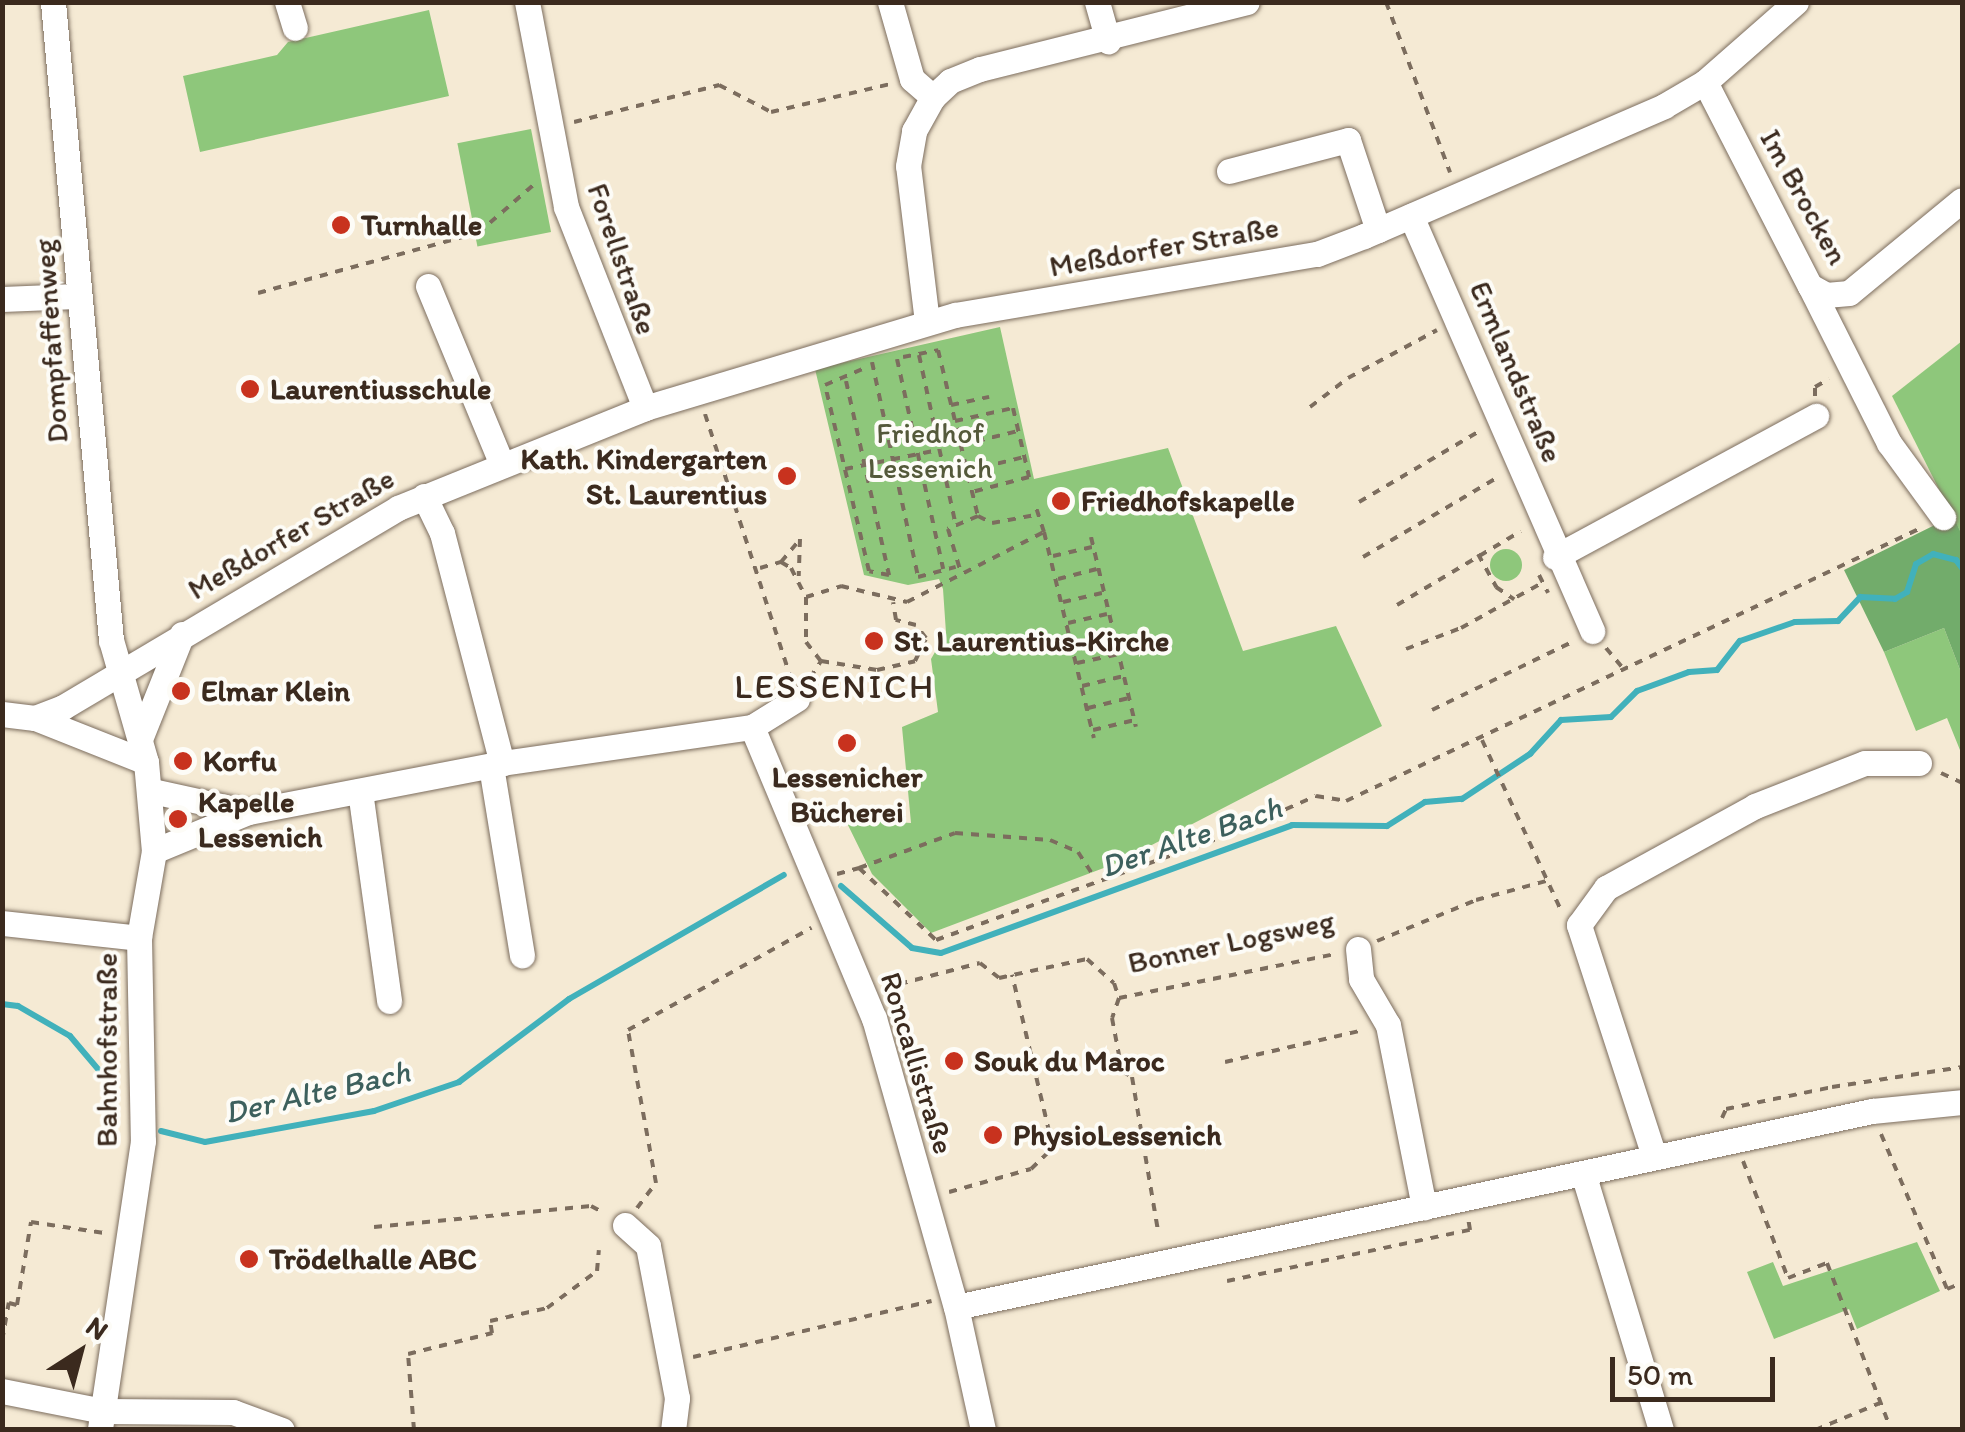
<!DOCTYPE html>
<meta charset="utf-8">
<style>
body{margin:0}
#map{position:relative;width:1965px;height:1432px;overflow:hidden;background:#f5ead4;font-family:Itim,sans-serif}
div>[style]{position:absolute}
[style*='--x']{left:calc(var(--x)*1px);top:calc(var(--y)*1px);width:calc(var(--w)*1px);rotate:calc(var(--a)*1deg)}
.green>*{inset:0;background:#8ec77b;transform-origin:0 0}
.round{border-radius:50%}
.forest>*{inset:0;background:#72ac6b}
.stream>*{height:6px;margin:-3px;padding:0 3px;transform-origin:3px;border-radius:3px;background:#41b1bb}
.path>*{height:4px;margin-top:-2px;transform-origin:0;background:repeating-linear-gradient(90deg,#7c6d5e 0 8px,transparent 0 16px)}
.roads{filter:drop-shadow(0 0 2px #7c6d5e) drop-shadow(0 0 2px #7c6d5e)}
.minor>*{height:25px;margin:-12.5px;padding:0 12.5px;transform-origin:12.5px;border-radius:12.5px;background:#fff}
.dots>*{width:28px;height:28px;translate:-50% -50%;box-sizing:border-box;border:5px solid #fdfcf7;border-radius:50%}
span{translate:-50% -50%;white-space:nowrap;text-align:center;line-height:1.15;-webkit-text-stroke:8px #fdfcf7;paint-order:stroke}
.street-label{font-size:30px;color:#3b2a1e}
.poi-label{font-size:30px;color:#3b2a1e;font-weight:700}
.left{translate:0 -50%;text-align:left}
.right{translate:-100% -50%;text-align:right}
.park-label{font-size:30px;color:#54593a}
.water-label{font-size:32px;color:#3d605d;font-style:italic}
.quarter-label{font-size:35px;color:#3b2a1e;letter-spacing:2.5px}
.frame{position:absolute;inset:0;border:5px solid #3b2a1e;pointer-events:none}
.north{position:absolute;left:30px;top:1302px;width:100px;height:100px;-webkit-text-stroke:8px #fdfcf7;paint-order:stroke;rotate:36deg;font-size:28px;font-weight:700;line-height:40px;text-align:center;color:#3b2a1e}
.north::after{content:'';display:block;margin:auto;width:35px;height:45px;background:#3b2a1e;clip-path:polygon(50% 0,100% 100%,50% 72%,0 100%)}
.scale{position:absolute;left:1610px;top:1357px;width:165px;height:45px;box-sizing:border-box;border:5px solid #3b2a1e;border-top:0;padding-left:12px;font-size:30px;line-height:35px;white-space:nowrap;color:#3b2a1e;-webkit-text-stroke:8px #fdfcf7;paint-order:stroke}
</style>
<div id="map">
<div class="green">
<i style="clip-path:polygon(429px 10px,449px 96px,200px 152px,183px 76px,277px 55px,288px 42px)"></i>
<i style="left:531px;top:129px;width:105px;height:75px;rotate:79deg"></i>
<i style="clip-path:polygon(1000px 327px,1034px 479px,1168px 448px,1243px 651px,1336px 626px,1382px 726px,1117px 863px,931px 933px,872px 874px,845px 819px,911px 823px,902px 727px,938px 712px,931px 659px,946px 633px,943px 589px,939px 579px,908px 585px,864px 575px,815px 369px)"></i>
<i style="clip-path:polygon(1962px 341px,1962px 535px,1892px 396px)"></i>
<i class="round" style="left:1490px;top:549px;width:32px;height:32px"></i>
<i style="clip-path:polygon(1944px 628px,1962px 675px,1962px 755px,1947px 718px,1916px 731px,1884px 652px)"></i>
<i style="clip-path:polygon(1917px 1242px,1940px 1291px,1857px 1329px,1849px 1309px,1774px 1339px,1747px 1272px,1773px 1262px,1783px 1286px)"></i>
</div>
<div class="forest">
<i style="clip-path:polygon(1953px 516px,1962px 535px,1962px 675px,1944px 628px,1884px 652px,1844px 570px)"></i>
</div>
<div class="stream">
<i style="--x:841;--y:886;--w:94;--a:41.1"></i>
<i style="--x:912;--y:948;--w:29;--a:10"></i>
<i style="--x:941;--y:953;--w:374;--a:-20"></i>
<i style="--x:1292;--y:825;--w:95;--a:0.6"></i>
<i style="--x:1387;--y:826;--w:45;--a:-32.3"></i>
<i style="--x:1425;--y:802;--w:37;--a:-5"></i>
<i style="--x:1462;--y:799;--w:82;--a:-33.5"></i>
<i style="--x:1530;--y:754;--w:46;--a:-47.6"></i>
<i style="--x:1561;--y:720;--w:50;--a:-3.4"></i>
<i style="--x:1611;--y:717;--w:37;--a:-45"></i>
<i style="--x:1637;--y:691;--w:55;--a:-20.1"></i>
<i style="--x:1689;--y:672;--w:28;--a:-4"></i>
<i style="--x:1717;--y:670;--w:37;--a:-52"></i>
<i style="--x:1740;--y:641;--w:58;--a:-19.1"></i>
<i style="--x:1795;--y:622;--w:43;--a:-1.3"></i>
<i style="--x:1838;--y:621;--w:33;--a:-47"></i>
<i style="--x:1860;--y:597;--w:35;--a:3"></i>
<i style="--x:1895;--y:599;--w:14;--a:-30"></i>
<i style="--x:1907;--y:592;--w:29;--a:-72"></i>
<i style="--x:1916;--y:564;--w:20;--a:-30"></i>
<i style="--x:1933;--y:554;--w:24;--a:15"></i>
<i style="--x:1956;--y:560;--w:10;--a:53"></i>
<i style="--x:2;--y:1004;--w:16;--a:7"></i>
<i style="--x:18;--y:1006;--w:60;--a:30"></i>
<i style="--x:70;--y:1036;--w:68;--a:49.8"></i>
<i style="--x:161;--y:1131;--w:45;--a:14"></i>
<i style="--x:205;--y:1142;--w:172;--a:-10.4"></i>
<i style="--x:374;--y:1111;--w:90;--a:-18.8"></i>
<i style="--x:459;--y:1082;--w:138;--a:-37"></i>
<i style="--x:569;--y:999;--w:248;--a:-30"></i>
</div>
<div class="path">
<i style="--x:1386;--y:2;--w:182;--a:69.4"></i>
<i style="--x:574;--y:122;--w:150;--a:-14.3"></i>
<i style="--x:719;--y:85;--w:59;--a:27.4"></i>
<i style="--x:771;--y:112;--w:122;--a:-13.2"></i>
<i style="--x:258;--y:293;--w:228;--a:-15.3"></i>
<i style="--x:478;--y:233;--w:79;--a:-40.9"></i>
<i style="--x:919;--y:355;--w:175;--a:77.8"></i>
<i style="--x:903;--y:357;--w:36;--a:-11"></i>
<i style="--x:938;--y:350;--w:171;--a:76.5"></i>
<i style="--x:978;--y:516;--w:33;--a:157"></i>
<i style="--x:948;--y:529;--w:46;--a:73.5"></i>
<i style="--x:897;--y:359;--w:215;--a:77.6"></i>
<i style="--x:872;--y:362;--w:220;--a:77.9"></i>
<i style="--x:918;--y:577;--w:39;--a:-15"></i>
<i style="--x:846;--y:381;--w:199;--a:77.5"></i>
<i style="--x:889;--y:575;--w:20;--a:-169"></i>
<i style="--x:869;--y:571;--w:191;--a:-103.3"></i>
<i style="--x:825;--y:385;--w:43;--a:-23"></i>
<i style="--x:1815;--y:396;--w:9;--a:-90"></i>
<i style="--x:1815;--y:387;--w:16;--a:-30"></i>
<i style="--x:951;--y:405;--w:39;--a:-12"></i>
<i style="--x:1310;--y:407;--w:48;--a:-37.3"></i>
<i style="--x:1348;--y:378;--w:101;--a:-28.3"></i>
<i style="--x:705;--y:414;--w:275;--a:72"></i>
<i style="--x:955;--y:421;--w:59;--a:-12.6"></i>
<i style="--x:1013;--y:408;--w:71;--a:76.9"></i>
<i style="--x:1029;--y:477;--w:59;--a:165.3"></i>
<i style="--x:961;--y:445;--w:59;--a:-13.8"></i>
<i style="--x:845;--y:469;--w:95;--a:-11.5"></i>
<i style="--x:967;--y:471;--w:59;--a:-13.8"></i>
<i style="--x:1359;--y:502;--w:138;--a:-30.5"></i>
<i style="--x:978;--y:516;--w:16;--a:27"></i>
<i style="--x:992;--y:523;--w:44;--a:-10.5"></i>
<i style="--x:1044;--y:532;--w:212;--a:76.4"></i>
<i style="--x:1091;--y:537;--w:195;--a:76.7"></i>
<i style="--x:1478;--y:554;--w:38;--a:61"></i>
<i style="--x:1496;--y:587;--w:22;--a:34"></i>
<i style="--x:1053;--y:556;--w:40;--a:-13"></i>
<i style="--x:1363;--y:557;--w:159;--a:-30.6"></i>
<i style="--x:781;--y:562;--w:30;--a:-50"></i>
<i style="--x:800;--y:539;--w:37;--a:92"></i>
<i style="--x:760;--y:568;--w:22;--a:-16"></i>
<i style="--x:781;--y:562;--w:12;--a:31"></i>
<i style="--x:791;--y:568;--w:33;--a:63"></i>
<i style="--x:806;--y:597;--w:37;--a:-17"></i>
<i style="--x:841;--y:586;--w:68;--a:13.6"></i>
<i style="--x:907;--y:602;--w:154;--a:-27.1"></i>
<i style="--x:1044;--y:532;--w:25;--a:-108"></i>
<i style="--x:1539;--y:575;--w:20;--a:63"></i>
<i style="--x:1058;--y:579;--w:40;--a:-14.4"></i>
<i style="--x:806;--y:597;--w:45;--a:90"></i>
<i style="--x:806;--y:642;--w:24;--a:52"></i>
<i style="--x:1063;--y:602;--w:40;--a:-13"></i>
<i style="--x:1397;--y:605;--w:144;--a:-30.8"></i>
<i style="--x:1068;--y:623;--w:40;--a:-13"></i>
<i style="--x:1073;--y:642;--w:40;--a:-13"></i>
<i style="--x:1606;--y:648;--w:25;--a:50"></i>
<i style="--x:1406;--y:649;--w:59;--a:-20.9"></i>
<i style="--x:1461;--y:628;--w:93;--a:-29.1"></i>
<i style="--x:1077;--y:663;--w:43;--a:-12.1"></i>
<i style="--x:810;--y:678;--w:20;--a:-57"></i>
<i style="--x:821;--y:661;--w:57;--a:9.1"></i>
<i style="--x:877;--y:670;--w:39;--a:-13"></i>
<i style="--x:915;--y:661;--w:25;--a:-64"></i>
<i style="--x:926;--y:638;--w:16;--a:-128"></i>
<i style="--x:916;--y:625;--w:21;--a:-166"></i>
<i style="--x:896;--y:620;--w:18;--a:-99"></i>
<i style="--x:1082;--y:686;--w:43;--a:-13.4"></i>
<i style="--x:1088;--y:708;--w:42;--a:-13.7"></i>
<i style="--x:1432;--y:710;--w:156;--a:-25.9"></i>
<i style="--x:1093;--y:730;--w:43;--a:-13.4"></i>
<i style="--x:1482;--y:740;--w:190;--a:65.1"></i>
<i style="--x:1941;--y:773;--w:23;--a:25"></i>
<i style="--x:859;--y:868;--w:102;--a:-20"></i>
<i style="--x:955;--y:833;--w:95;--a:4.2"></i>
<i style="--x:1050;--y:840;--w:30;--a:23"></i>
<i style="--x:1078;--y:852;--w:31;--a:57"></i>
<i style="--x:837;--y:874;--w:23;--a:-15"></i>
<i style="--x:859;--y:868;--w:105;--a:43.1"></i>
<i style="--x:936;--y:940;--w:309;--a:-19.8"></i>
<i style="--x:1227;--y:835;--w:97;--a:-23.7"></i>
<i style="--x:1316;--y:796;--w:30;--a:9"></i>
<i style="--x:1346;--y:801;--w:639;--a:-25.4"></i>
<i style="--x:1377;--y:941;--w:107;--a:-22.5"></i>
<i style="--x:1476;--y:900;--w:77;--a:-15.1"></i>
<i style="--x:884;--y:988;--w:99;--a:-14.6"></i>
<i style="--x:980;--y:963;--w:24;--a:38"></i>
<i style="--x:999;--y:978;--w:90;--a:-12.2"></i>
<i style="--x:1087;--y:959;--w:36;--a:42"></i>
<i style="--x:1114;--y:983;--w:16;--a:72"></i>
<i style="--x:1119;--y:998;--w:220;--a:-11.5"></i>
<i style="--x:1119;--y:998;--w:21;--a:109"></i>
<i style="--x:1112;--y:1018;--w:54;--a:79.3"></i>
<i style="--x:1122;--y:1071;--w:12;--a:31"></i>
<i style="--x:1132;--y:1077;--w:155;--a:80.4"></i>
<i style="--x:1225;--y:1062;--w:143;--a:-13"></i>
<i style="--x:1722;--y:1118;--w:10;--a:-66"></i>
<i style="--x:1726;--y:1109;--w:108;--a:-11.7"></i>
<i style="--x:1832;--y:1087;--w:132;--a:-8.7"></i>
<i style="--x:1881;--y:1134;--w:168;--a:66.9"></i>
<i style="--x:1947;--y:1289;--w:16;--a:-22"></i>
<i style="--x:1743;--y:1161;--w:125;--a:69"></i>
<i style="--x:1788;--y:1278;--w:42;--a:-21"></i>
<i style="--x:1827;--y:1263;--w:179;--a:69"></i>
<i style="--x:949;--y:1192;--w:85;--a:-15.7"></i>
<i style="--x:1031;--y:1169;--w:30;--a:-44"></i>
<i style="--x:1053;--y:1148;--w:178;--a:-103.3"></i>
<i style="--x:637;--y:1208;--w:31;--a:-53"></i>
<i style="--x:656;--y:1183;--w:156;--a:-100.4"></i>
<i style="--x:628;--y:1030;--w:210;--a:-29.1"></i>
<i style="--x:374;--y:1227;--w:218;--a:-5.5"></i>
<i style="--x:591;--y:1206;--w:15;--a:28"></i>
<i style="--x:1227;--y:1281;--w:248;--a:-11.9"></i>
<i style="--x:1470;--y:1230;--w:12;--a:-99"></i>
<i style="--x:2;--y:1341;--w:39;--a:-80"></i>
<i style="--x:9;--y:1303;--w:8;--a:14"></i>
<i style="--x:17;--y:1305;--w:84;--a:-80.4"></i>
<i style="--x:31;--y:1222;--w:74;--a:8.6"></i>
<i style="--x:693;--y:1357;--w:245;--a:-13.2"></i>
<i style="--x:414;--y:1430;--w:76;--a:-94.5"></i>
<i style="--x:408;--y:1354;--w:87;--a:-14"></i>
<i style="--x:492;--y:1333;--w:12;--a:-99"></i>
<i style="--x:490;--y:1321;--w:58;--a:-12.8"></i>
<i style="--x:547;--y:1308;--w:62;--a:-36.5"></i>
<i style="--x:597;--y:1271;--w:21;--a:-85"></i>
<i style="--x:1815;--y:1430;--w:70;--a:-22.6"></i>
</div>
<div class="roads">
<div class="minor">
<i style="--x:53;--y:2;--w:641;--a:84.81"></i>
<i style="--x:111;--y:640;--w:127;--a:74"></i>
<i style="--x:146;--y:762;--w:89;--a:84.9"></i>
<i style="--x:154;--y:851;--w:88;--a:99.8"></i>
<i style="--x:139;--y:938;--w:203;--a:88.9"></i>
<i style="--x:143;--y:1141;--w:292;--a:98.5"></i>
<i style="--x:287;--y:2;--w:27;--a:73"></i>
<i style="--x:527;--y:2;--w:209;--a:79.2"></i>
<i style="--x:566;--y:207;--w:216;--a:68.5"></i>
<i style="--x:890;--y:2;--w:80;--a:74.1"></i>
<i style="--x:912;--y:79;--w:28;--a:41"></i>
<i style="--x:1097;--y:2;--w:41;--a:74.2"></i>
<i style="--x:1705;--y:82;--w:229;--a:62.8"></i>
<i style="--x:1810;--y:286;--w:18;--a:29"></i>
<i style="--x:1826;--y:295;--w:23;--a:-5"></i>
<i style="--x:1849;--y:293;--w:146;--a:-39.5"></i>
<i style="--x:1229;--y:171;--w:123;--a:-14.6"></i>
<i style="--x:1348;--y:140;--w:95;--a:71.6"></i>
<i style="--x:1411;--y:216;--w:453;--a:66.4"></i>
<i style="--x:428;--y:286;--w:194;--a:67.5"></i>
<i style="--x:1810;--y:286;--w:176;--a:63.3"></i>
<i style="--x:1889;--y:443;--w:92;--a:53.9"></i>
<i style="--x:2;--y:299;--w:74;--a:-2.3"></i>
<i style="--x:927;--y:322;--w:157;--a:-96.9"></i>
<i style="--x:908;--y:166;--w:36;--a:-80"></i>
<i style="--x:914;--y:131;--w:39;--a:-61"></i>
<i style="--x:933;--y:97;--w:23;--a:-43"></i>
<i style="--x:950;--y:81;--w:32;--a:-22"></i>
<i style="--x:980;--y:69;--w:275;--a:-14.1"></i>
<i style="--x:424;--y:496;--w:41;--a:64.1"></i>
<i style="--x:442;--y:533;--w:238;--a:75.4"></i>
<i style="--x:1555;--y:557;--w:297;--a:-28.4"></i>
<i style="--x:2;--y:714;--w:33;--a:7"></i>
<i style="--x:35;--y:718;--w:30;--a:-21"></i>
<i style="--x:63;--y:707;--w:390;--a:-30.7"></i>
<i style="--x:398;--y:508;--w:266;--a:-22"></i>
<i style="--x:645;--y:408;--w:324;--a:-16.7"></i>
<i style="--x:955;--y:315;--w:367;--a:-9.6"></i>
<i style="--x:1317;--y:254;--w:50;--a:-21"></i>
<i style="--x:1364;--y:236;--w:327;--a:-23.4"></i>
<i style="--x:1664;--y:106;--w:48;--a:-30.3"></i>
<i style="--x:1705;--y:82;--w:121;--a:-41.3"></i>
<i style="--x:35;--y:718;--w:119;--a:21.6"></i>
<i style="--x:752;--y:727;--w:316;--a:67.3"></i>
<i style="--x:874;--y:1018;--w:300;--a:74.2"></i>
<i style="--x:956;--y:1307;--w:126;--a:77.6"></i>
<i style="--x:140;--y:739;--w:113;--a:-68.2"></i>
<i style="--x:491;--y:766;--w:192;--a:80.7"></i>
<i style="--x:152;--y:791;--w:98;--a:12.3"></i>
<i style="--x:360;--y:791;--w:212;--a:82.1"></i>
<i style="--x:154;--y:851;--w:102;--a:-22.5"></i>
<i style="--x:248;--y:812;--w:259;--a:-10.9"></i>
<i style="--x:502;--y:763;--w:253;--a:-8.2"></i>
<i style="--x:752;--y:727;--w:53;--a:-31.9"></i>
<i style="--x:2;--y:923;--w:138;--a:6.2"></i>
<i style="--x:1358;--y:949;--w:30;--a:84"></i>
<i style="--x:1361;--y:979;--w:53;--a:59.6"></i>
<i style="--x:1388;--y:1025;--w:186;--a:78.8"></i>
<i style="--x:1654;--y:1156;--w:243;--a:-108"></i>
<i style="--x:1579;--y:925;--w:46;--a:-53.9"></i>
<i style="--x:1606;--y:888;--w:170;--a:-28.8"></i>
<i style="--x:1755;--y:806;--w:118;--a:-21.4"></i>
<i style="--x:1865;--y:763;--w:54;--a:0"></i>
<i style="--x:1583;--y:1173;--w:269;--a:73.1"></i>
<i style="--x:625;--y:1225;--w:31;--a:42"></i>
<i style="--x:648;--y:1246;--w:155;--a:79.2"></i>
<i style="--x:677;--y:1398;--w:32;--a:97"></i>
<i style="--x:956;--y:1307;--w:937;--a:-12.08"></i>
<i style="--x:1872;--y:1111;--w:90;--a:-5.7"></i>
<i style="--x:2;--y:1391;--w:103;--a:11.2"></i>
<i style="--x:103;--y:1411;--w:130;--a:0.4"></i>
<i style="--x:233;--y:1412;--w:52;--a:20.2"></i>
</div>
</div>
<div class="dots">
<i style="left:341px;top:225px;background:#c8321e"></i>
<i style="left:250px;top:389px;background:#c8321e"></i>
<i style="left:787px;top:476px;background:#c8321e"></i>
<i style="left:1061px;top:501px;background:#c8321e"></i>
<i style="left:874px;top:641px;background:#c8321e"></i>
<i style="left:181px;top:691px;background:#c8321e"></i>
<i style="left:847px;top:743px;background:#c8321e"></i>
<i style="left:183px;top:761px;background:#c8321e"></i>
<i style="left:178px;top:819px;background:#c8321e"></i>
<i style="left:954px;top:1061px;background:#c8321e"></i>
<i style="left:993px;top:1135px;background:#c8321e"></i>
<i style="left:249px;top:1259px;background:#c8321e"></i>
</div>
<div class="street-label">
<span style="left:1804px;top:197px;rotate:61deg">Im Brocken</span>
<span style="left:1164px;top:247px;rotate:-10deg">Meßdorfer Straße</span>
<span style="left:622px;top:259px;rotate:71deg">Forellstraße</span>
<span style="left:51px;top:341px;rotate:-94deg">Dompfaffenweg</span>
<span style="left:1516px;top:372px;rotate:67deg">Ermlandstraße</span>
<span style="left:291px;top:534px;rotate:-30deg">Meßdorfer Straße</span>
<span style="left:1231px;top:942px;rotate:-12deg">Bonner Logsweg</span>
<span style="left:107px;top:1050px;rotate:-90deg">Bahnhofstraße</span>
<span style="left:917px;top:1063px;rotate:73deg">Roncallistraße</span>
</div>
<div class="poi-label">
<span class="left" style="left:361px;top:225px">Turnhalle</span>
<span class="left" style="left:270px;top:389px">Laurentiusschule</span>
<span class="right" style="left:767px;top:476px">Kath. Kindergarten<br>St. Laurentius</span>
<span class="left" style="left:1081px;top:501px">Friedhofskapelle</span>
<span class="left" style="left:894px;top:641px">St. Laurentius-Kirche</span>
<span class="left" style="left:201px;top:691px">Elmar Klein</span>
<span class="left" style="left:203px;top:761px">Korfu</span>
<span style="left:847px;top:794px">Lessenicher<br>Bücherei</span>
<span class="left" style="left:198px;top:819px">Kapelle<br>Lessenich</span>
<span class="left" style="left:974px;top:1061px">Souk du Maroc</span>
<span class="left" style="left:1013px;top:1135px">PhysioLessenich</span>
<span class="left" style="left:269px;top:1259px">Trödelhalle ABC</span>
</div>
<div class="park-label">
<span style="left:930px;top:450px">Friedhof<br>Lessenich</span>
</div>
<div class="water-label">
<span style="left:1191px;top:837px;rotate:-19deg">Der Alte Bach</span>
<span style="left:317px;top:1092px;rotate:-13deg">Der Alte Bach</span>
</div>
<div class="quarter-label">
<span style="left:835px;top:686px">LESSENICH</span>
</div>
<div class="frame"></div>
<div class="north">N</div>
<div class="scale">50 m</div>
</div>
